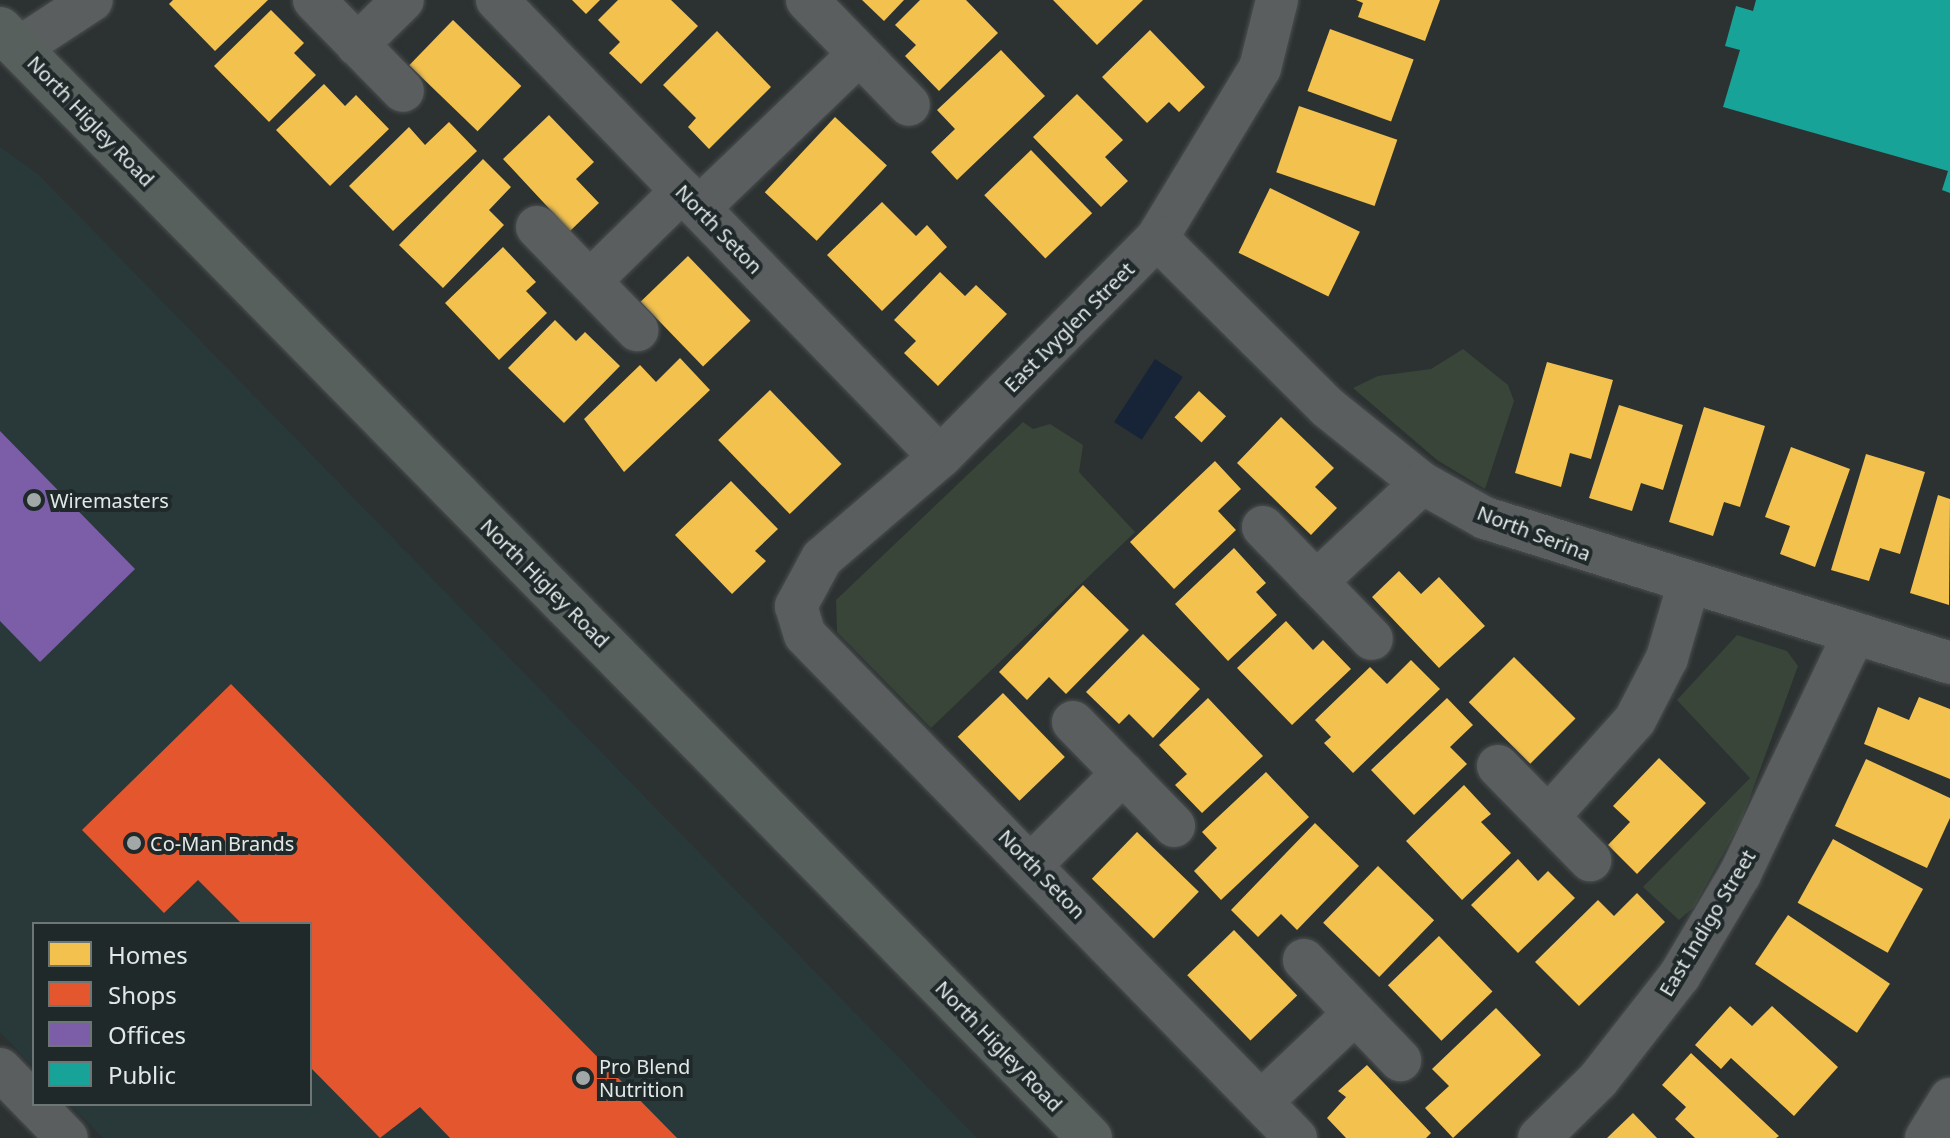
<!DOCTYPE html>
<style>
body{margin:0}
#map{position:relative;width:1950px;height:1138px;overflow:hidden;background:#2c3131;font-family:"Noto Sans",sans-serif}
div>[style]{position:absolute}
[style*='--x']{left:calc(var(--x)*1px);top:calc(var(--y)*1px);width:calc(var(--w)*1px);rotate:calc(var(--a)*1deg)}
.built>*{inset:0;background:#29393a}
.green>*{inset:0;background:#394539}
.water>*{inset:0;background:#172337;transform-origin:0 0}
.homes>*{inset:0;background:#f2c14e;transform-origin:0 0}
.shops>*{inset:0;background:#e4572e}
.offices>*{inset:0;background:#7b5ea7}
.public>*{inset:0;background:#17a398}
.roads{filter:drop-shadow(0 0 2px #4a4e4e) drop-shadow(0 0 2px #4a4e4e)}
.minor>*{height:42px;margin:-21px;padding:0 21px;transform-origin:21px;border-radius:21px;background:#5a5e5e}
.secondary>*{height:44px;margin:-22px;padding:0 22px;transform-origin:22px;border-radius:22px;background:#58605e}
.dots>*{width:22px;height:22px;translate:-50% -50%;box-sizing:border-box;border:4px solid #202929;border-radius:50%}
span{translate:-50% -50%;white-space:nowrap;text-align:center;line-height:1.15;-webkit-text-stroke:8px #202929;paint-order:stroke}
.street-label{font-size:20px;color:#e2e8e8}
.poi-label{font-size:20px;color:#e2e8e8}
.left{translate:0 -50%;text-align:left}
.legend{position:absolute;left:32px;top:922px;width:280px;height:184px;box-sizing:border-box;background:#202929;border:2px solid #6e7575;margin:0;padding:10px 14px;list-style:none;font-size:24px;color:#e2e8e8}
.legend li{display:flex;align-items:center;gap:16px;height:40px}
.legend b{width:40px;border:2px solid #6e7575}
</style>
<div id="map">
<div class="built">
<i style="clip-path:polygon(0 147px,39px 175px,977px 1138px,103px 1138px,70px 1104px,310px 1104px,310px 924px,34px 924px,34px 1067px,0 1032px)"></i>
</div>
<div class="green">
<i style="clip-path:polygon(1463px 349px,1508px 385px,1514px 401px,1485px 489px,1437px 460px,1353px 388px,1378px 376px,1431px 369px)"></i>
<i style="clip-path:polygon(1023px 422px,1033px 429px,1050px 424px,1083px 445px,1079px 472px,1135px 532px,931px 728px,837px 632px,836px 600px)"></i>
<i style="clip-path:polygon(1737px 635px,1787px 651px,1798px 666px,1742px 819px,1694px 907px,1679px 920px,1643px 887px,1750px 778px,1677px 700px)"></i>
</div>
<div class="water">
<i style="left:1155px;top:359px;width:33px;height:75px;rotate:33deg"></i>
</div>
<div class="homes">
<i style="clip-path:polygon(173px 0,268px 0,215px 51px,169px 4px)"></i>
<i style="clip-path:polygon(572px 0,600px 0,586px 14px)"></i>
<i style="clip-path:polygon(618px 0,671px 0,698px 26px,641px 84px,609px 53px,620px 42px,598px 20px)"></i>
<i style="clip-path:polygon(862px 0,904px 0,884px 21px)"></i>
<i style="clip-path:polygon(920px 0,966px 0,998px 33px,939px 91px,905px 56px,916px 45px,895px 25px)"></i>
<i style="clip-path:polygon(1053px 0,1143px 0,1097px 45px)"></i>
<i style="clip-path:polygon(1356px 0,1440px 0,1425px 41px,1358px 17px,1363px 3px)"></i>
<i style="clip-path:polygon(271px 10px,304px 43px,294px 53px,316px 75px,269px 122px,214px 66px)"></i>
<i style="left:453px;top:20px;width:95px;height:63px;rotate:44deg"></i>
<i style="left:1330px;top:29px;width:89px;height:66px;rotate:20deg"></i>
<i style="clip-path:polygon(1150px 30px,1205px 87px,1179px 112px,1169px 102px,1147px 123px,1102px 77px)"></i>
<i style="clip-path:polygon(717px 31px,771px 87px,709px 149px,688px 127px,696px 118px,663px 85px)"></i>
<i style="clip-path:polygon(1001px 50px,1045px 96px,957px 180px,931px 152px,955px 129px,937px 110px)"></i>
<i style="clip-path:polygon(324px 84px,345px 106px,356px 95px,389px 129px,330px 186px,276px 130px)"></i>
<i style="clip-path:polygon(1077px 94px,1123px 140px,1105px 157px,1128px 181px,1101px 207px,1033px 137px)"></i>
<i style="left:1299px;top:106px;width:104px;height:70px;rotate:19deg"></i>
<i style="clip-path:polygon(549px 115px,594px 162px,576px 179px,599px 203px,570px 231px,503px 159px)"></i>
<i style="left:835px;top:117px;width:71px;height:103px;rotate:43deg"></i>
<i style="clip-path:polygon(449px 122px,477px 151px,393px 231px,349px 186px,409px 127px,425px 145px)"></i>
<i style="left:1031px;top:150px;width:88px;height:65px;rotate:46deg"></i>
<i style="clip-path:polygon(483px 159px,511px 187px,489px 210px,504px 225px,443px 288px,399px 245px)"></i>
<i style="left:1270px;top:188px;width:100px;height:72px;rotate:26deg"></i>
<i style="clip-path:polygon(882px 202px,916px 236px,927px 225px,947px 247px,882px 311px,827px 255px)"></i>
<i style="clip-path:polygon(503px 247px,536px 282px,526px 291px,547px 313px,499px 360px,445px 303px)"></i>
<i style="left:688px;top:256px;width:90px;height:66px;rotate:46deg"></i>
<i style="clip-path:polygon(940px 272px,965px 296px,976px 285px,1007px 314px,938px 386px,904px 353px,916px 341px,894px 320px)"></i>
<i style="clip-path:polygon(555px 320px,576px 341px,585px 332px,620px 366px,564px 423px,508px 368px)"></i>
<i style="clip-path:polygon(680px 358px,710px 390px,624px 472px,584px 419px,640px 365px,656px 382px)"></i>
<i style="clip-path:polygon(1547px 362px,1613px 380px,1591px 459px,1570px 453px,1561px 487px,1515px 473px)"></i>
<i style="left:770px;top:390px;width:103px;height:72px;rotate:46deg"></i>
<i style="left:1199px;top:391px;width:37px;height:36px;rotate:43deg"></i>
<i style="clip-path:polygon(1619px 405px,1683px 425px,1663px 490px,1641px 483px,1632px 511px,1589px 498px)"></i>
<i style="clip-path:polygon(1704px 407px,1765px 426px,1740px 507px,1724px 502px,1713px 536px,1669px 522px)"></i>
<i style="clip-path:polygon(1281px 417px,1334px 468px,1315px 487px,1337px 508px,1311px 535px,1237px 463px)"></i>
<i style="clip-path:polygon(1791px 447px,1850px 469px,1815px 567px,1780px 554px,1790px 526px,1765px 517px)"></i>
<i style="clip-path:polygon(1866px 454px,1925px 472px,1900px 554px,1880px 548px,1869px 581px,1831px 570px)"></i>
<i style="clip-path:polygon(1215px 461px,1241px 489px,1218px 511px,1236px 530px,1174px 589px,1130px 542px)"></i>
<i style="clip-path:polygon(731px 481px,778px 529px,755px 551px,766px 561px,732px 594px,675px 535px)"></i>
<i style="clip-path:polygon(1938px 495px,1950px 499px,1949px 605px,1910px 593px)"></i>
<i style="clip-path:polygon(1234px 548px,1266px 583px,1256px 592px,1277px 615px,1228px 661px,1175px 604px)"></i>
<i style="clip-path:polygon(1399px 571px,1421px 594px,1439px 577px,1485px 626px,1439px 668px,1372px 597px)"></i>
<i style="clip-path:polygon(1083px 585px,1129px 630px,1066px 694px,1049px 677px,1027px 700px,999px 672px)"></i>
<i style="clip-path:polygon(1286px 621px,1313px 650px,1323px 640px,1351px 669px,1292px 725px,1237px 668px)"></i>
<i style="clip-path:polygon(1143px 634px,1200px 689px,1153px 738px,1129px 714px,1119px 724px,1086px 692px)"></i>
<i style="left:1514px;top:657px;width:87px;height:64px;rotate:45deg"></i>
<i style="clip-path:polygon(1411px 660px,1440px 689px,1353px 773px,1324px 743px,1331px 737px,1315px 720px,1370px 667px,1387px 684px)"></i>
<i style="left:1003px;top:693px;width:89px;height:63px;rotate:46deg"></i>
<i style="clip-path:polygon(1919px 697px,1950px 709px,1950px 779px,1864px 744px,1878px 707px,1909px 720px)"></i>
<i style="clip-path:polygon(1208px 698px,1263px 756px,1202px 813px,1175px 785px,1187px 774px,1159px 745px)"></i>
<i style="clip-path:polygon(1447px 698px,1473px 725px,1450px 747px,1467px 764px,1414px 815px,1371px 770px)"></i>
<i style="clip-path:polygon(1659px 758px,1706px 803px,1637px 874px,1608px 845px,1630px 822px,1613px 806px)"></i>
<i style="clip-path:polygon(1866px 759px,1950px 798px,1950px 818px,1927px 868px,1835px 826px)"></i>
<i style="clip-path:polygon(1266px 772px,1309px 817px,1221px 900px,1194px 871px,1217px 848px,1202px 832px)"></i>
<i style="clip-path:polygon(1464px 785px,1491px 814px,1481px 822px,1511px 853px,1462px 900px,1406px 841px)"></i>
<i style="clip-path:polygon(1315px 823px,1359px 866px,1297px 930px,1281px 914px,1258px 937px,1231px 910px)"></i>
<i style="left:1137px;top:832px;width:86px;height:65px;rotate:44deg"></i>
<i style="left:1833px;top:839px;width:103px;height:73px;rotate:29deg"></i>
<i style="clip-path:polygon(1518px 859px,1538px 881px,1548px 871px,1575px 898px,1518px 953px,1471px 905px)"></i>
<i style="left:1378px;top:866px;width:78px;height:79px;rotate:44deg"></i>
<i style="clip-path:polygon(1637px 893px,1665px 922px,1579px 1006px,1535px 962px,1598px 900px,1614px 916px)"></i>
<i style="left:1788px;top:915px;width:123px;height:59px;rotate:34deg"></i>
<i style="left:1234px;top:930px;width:91px;height:65px;rotate:46deg"></i>
<i style="left:1439px;top:936px;width:77px;height:71px;rotate:46deg"></i>
<i style="clip-path:polygon(1730px 1006px,1752px 1026px,1772px 1006px,1838px 1067px,1794px 1116px,1731px 1058px,1721px 1069px,1695px 1045px)"></i>
<i style="clip-path:polygon(1496px 1008px,1541px 1055px,1453px 1138px,1425px 1108px,1449px 1086px,1432px 1069px)"></i>
<i style="clip-path:polygon(1691px 1053px,1779px 1136px,1776px 1138px,1695px 1138px,1675px 1119px,1686px 1107px,1662px 1085px)"></i>
<i style="clip-path:polygon(1367px 1065px,1431px 1133px,1426px 1138px,1346px 1138px,1327px 1118px,1346px 1097px,1338px 1091px)"></i>
<i style="clip-path:polygon(1633px 1113px,1657px 1138px,1607px 1138px)"></i>
</div>
<div class="shops">
<i style="clip-path:polygon(231px 684px,677px 1138px,450px 1138px,420px 1107px,380px 1138px,310px 1067px,310px 924px,242px 924px,198px 880px,164px 913px,82px 830px)"></i>
</div>
<div class="offices">
<i style="clip-path:polygon(0 431px,135px 569px,40px 662px,0 621px)"></i>
</div>
<div class="public">
<i style="clip-path:polygon(1756px 0,1950px 0,1950px 193px,1942px 190px,1948px 171px,1723px 107px,1740px 50px,1725px 46px,1736px 6px,1753px 11px)"></i>
</div>
<div class="roads">
<div class="minor">
<i style="--x:314;--y:0;--w:127;--a:45.6"></i>
<i style="--x:497;--y:0;--w:636;--a:45.89"></i>
<i style="--x:807;--y:0;--w:146;--a:45.8"></i>
<i style="--x:1277;--y:0;--w:70;--a:104"></i>
<i style="--x:1260;--y:68;--w:199;--a:121.2"></i>
<i style="--x:1157;--y:238;--w:308;--a:134.7"></i>
<i style="--x:940;--y:457;--w:155;--a:139.4"></i>
<i style="--x:822;--y:558;--w:55;--a:118.4"></i>
<i style="--x:796;--y:606;--w:30;--a:73"></i>
<i style="--x:805;--y:635;--w:703;--a:45.69"></i>
<i style="--x:357;--y:45;--w:64;--a:-44.4"></i>
<i style="--x:19;--y:48;--w:87;--a:-33.3"></i>
<i style="--x:699;--y:208;--w:222;--a:-43.9"></i>
<i style="--x:537;--y:227;--w:144;--a:45.8"></i>
<i style="--x:1157;--y:238;--w:240;--a:44.8"></i>
<i style="--x:1327;--y:407;--w:122;--a:38.7"></i>
<i style="--x:1422;--y:483;--w:72;--a:29.1"></i>
<i style="--x:1485;--y:518;--w:487;--a:17.3"></i>
<i style="--x:590;--y:281;--w:129;--a:-44.4"></i>
<i style="--x:1263;--y:527;--w:156;--a:45.8"></i>
<i style="--x:1316;--y:582;--w:145;--a:-43"></i>
<i style="--x:1073;--y:722;--w:145;--a:45.8"></i>
<i style="--x:1498;--y:766;--w:132;--a:45.6"></i>
<i style="--x:1548;--y:817;--w:130;--a:-48.1"></i>
<i style="--x:1635;--y:720;--w:70;--a:-62.7"></i>
<i style="--x:1667;--y:658;--w:75;--a:-73.7"></i>
<i style="--x:1032;--y:864;--w:129;--a:-45"></i>
<i style="--x:1304;--y:960;--w:139;--a:46.2"></i>
<i style="--x:0;--y:1069;--w:49;--a:45.8"></i>
<i style="--x:1261;--y:1102;--w:129;--a:-43.4"></i>
<i style="--x:34;--y:1104;--w:47;--a:45.9"></i>
<i style="--x:1539;--y:1138;--w:83;--a:-44.5"></i>
<i style="--x:1598;--y:1080;--w:133;--a:-52"></i>
<i style="--x:1680;--y:975;--w:117;--a:-59.3"></i>
<i style="--x:1740;--y:874;--w:263;--a:-64.6"></i>
<i style="--x:1926;--y:1138;--w:46;--a:-58.4"></i>
</div>
<div class="secondary">
<i style="--x:0;--y:29;--w:1555;--a:45.5"></i>
</div>
</div>
<div class="dots">
<i style="left:34px;top:500px;background:#a2a8a8"></i>
<i style="left:134px;top:843px;background:#a2a8a8"></i>
<i style="left:583px;top:1078px;background:#a2a8a8"></i>
</div>
<div class="street-label">
<span style="left:91px;top:121px;rotate:46deg">North Higley Road</span>
<span style="left:719px;top:229px;rotate:46deg">North Seton</span>
<span style="left:1069px;top:327px;rotate:-45deg">East Ivyglen Street</span>
<span style="left:1534px;top:533px;rotate:21deg">North Serina</span>
<span style="left:545px;top:583px;rotate:45deg">North Higley Road</span>
<span style="left:1042px;top:874px;rotate:46deg">North Seton</span>
<span style="left:1707px;top:923px;rotate:-59deg">East Indigo Street</span>
<span style="left:999px;top:1046px;rotate:46deg">North Higley Road</span>
</div>
<div class="poi-label">
<span class="left" style="left:50px;top:500px">Wiremasters</span>
<span class="left" style="left:150px;top:843px">Co-Man Brands</span>
<span class="left" style="left:599px;top:1078px">Pro Blend<br>Nutrition</span>
</div>
<ul class="legend">
<li><b style="height:22px;background:#f2c14e"></b>Homes</li>
<li><b style="height:22px;background:#e4572e"></b>Shops</li>
<li><b style="height:22px;background:#7b5ea7"></b>Offices</li>
<li><b style="height:22px;background:#17a398"></b>Public</li>
</ul>
</div>
